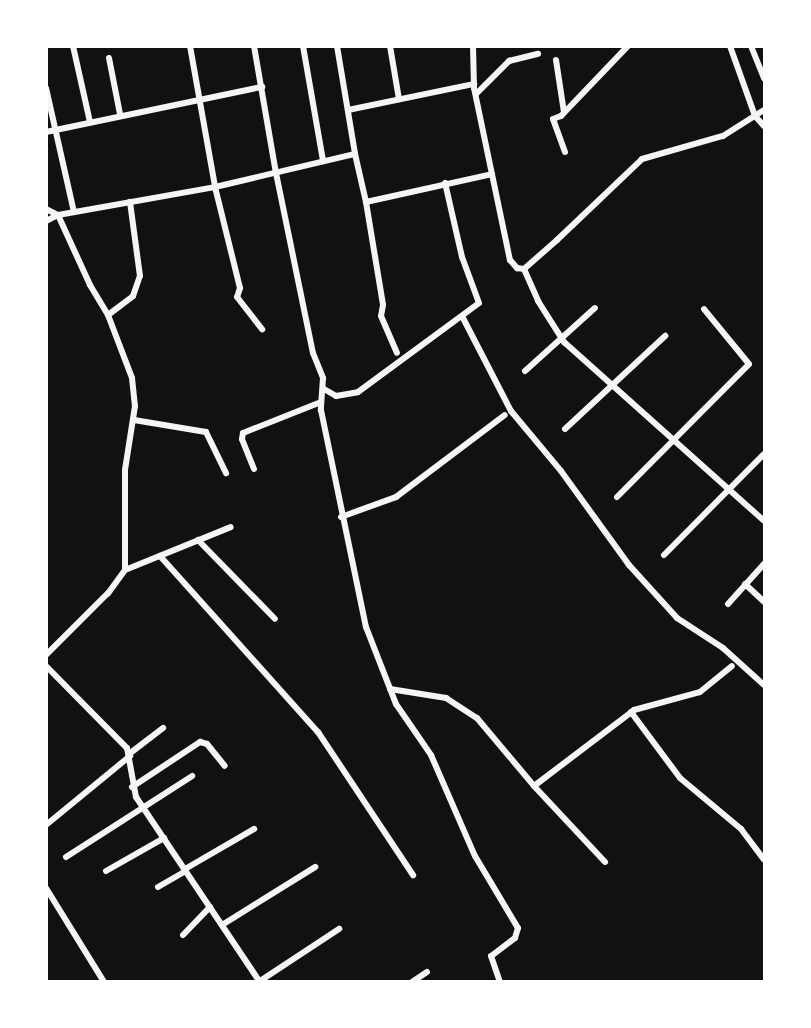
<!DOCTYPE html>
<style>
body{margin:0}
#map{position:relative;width:811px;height:1028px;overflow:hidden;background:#111;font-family:"Exo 2",sans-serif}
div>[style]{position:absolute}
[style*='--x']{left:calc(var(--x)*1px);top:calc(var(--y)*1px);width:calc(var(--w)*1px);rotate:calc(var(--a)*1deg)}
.minor>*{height:6px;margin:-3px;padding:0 3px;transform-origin:3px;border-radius:3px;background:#f5f5f5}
span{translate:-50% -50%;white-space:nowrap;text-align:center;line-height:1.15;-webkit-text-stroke:6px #fff;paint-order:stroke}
.frame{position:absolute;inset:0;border:48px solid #fff;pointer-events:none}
</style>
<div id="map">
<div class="minor">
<i style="--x:73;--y:46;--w:78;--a:77.4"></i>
<i style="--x:190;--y:46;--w:143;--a:79.9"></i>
<i style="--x:215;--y:187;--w:104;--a:76.1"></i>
<i style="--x:240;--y:288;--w:9;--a:108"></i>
<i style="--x:237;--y:297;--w:41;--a:52"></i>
<i style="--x:254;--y:46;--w:129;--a:80.2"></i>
<i style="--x:276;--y:173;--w:184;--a:78.4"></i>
<i style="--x:313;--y:353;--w:27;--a:68"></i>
<i style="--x:323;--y:378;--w:32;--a:94"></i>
<i style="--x:321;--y:410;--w:222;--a:78.3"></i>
<i style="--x:366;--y:627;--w:83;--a:68.7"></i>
<i style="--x:396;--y:704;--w:62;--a:55.5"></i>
<i style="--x:431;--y:755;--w:110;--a:66.5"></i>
<i style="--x:475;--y:856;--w:84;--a:59.2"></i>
<i style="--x:518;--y:928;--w:10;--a:107"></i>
<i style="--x:515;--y:938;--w:30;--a:143"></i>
<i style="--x:491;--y:956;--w:28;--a:71"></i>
<i style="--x:303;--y:46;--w:117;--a:80.1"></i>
<i style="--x:337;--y:46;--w:109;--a:80.5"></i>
<i style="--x:390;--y:46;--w:54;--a:80.4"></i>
<i style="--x:473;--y:46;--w:42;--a:88.6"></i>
<i style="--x:474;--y:88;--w:176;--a:78.2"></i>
<i style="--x:510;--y:260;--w:11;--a:49"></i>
<i style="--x:517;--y:268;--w:7;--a:8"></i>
<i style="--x:524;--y:269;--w:44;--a:-41.3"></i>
<i style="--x:557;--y:240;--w:117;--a:-43.6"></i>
<i style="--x:642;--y:159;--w:84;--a:-15.9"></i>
<i style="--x:723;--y:136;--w:49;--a:-32.4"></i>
<i style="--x:730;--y:46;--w:74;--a:70.3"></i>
<i style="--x:755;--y:116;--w:13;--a:48"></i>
<i style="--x:751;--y:46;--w:35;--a:68"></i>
<i style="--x:109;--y:58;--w:57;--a:78.9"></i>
<i style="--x:556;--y:60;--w:53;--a:81.3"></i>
<i style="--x:46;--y:88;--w:127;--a:77.3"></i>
<i style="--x:476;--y:94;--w:47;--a:-45"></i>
<i style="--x:509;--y:61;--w:30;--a:-14"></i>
<i style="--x:348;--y:110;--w:129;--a:-11.7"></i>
<i style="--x:46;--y:132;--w:221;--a:-11.8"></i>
<i style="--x:565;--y:152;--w:35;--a:-110"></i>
<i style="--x:553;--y:119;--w:9;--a:-21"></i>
<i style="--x:561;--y:116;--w:97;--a:-46.3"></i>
<i style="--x:366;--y:202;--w:104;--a:80.6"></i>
<i style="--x:383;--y:305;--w:11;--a:100"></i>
<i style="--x:381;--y:316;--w:40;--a:66.6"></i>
<i style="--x:46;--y:209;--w:13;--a:27"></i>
<i style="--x:58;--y:215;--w:77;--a:65.4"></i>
<i style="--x:90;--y:285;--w:35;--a:59"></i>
<i style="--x:108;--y:315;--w:67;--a:69.1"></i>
<i style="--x:132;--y:378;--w:28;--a:84"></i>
<i style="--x:135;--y:406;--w:65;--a:98.9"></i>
<i style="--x:125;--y:470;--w:100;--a:90"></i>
<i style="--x:125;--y:570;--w:29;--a:126"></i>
<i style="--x:108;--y:593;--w:88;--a:135"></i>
<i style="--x:46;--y:221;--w:13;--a:-27"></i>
<i style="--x:58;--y:215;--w:159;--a:-10.1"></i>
<i style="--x:215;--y:187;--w:144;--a:-13.3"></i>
<i style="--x:355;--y:154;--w:49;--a:77.1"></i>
<i style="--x:366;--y:202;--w:129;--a:-12.5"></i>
<i style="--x:524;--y:269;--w:35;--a:66"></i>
<i style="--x:538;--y:301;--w:49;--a:57.6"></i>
<i style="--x:564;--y:342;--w:268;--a:41.8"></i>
<i style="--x:108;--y:315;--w:31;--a:-37"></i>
<i style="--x:133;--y:296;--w:21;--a:-71"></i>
<i style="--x:140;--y:276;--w:75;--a:-97.7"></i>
<i style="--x:463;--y:318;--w:105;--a:62.7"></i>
<i style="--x:511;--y:411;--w:78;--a:50.2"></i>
<i style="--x:561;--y:471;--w:116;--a:54.1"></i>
<i style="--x:629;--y:565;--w:72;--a:47.8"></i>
<i style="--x:677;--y:618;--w:55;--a:33.1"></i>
<i style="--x:723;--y:648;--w:55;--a:42.1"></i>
<i style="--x:525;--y:371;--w:94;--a:-42"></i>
<i style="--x:324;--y:389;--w:14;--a:30"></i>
<i style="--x:336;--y:396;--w:22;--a:-10"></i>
<i style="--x:358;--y:392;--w:150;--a:-36.3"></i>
<i style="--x:479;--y:303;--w:49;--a:-110.3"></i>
<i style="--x:462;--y:257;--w:76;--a:-102.9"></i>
<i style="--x:134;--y:420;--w:73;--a:9.5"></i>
<i style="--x:206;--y:432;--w:46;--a:64"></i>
<i style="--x:565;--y:429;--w:137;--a:-42.9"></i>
<i style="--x:254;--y:469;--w:32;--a:-112"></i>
<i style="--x:242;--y:439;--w:6;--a:-81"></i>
<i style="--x:243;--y:433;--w:84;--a:-21.7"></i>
<i style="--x:617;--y:497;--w:187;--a:-45.2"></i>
<i style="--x:749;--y:364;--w:71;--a:-129.3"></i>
<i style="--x:341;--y:517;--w:59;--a:-20"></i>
<i style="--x:396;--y:497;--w:136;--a:-37"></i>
<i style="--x:198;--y:540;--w:110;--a:45.7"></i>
<i style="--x:664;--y:555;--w:142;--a:-45.3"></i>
<i style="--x:160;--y:556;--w:237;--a:48.1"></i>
<i style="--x:318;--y:732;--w:172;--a:56.4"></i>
<i style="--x:125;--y:570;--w:114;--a:-22.1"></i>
<i style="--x:745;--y:584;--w:26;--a:43"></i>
<i style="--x:728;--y:604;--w:54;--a:-48"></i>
<i style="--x:46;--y:666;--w:115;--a:45.4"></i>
<i style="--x:127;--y:748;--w:50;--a:79.6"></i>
<i style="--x:136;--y:797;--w:223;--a:56.2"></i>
<i style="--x:390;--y:689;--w:57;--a:9.1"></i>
<i style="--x:446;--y:698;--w:37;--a:33"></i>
<i style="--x:477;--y:718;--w:89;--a:50"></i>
<i style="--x:534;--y:786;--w:104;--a:46.9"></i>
<i style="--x:631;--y:712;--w:82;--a:53.4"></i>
<i style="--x:680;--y:778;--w:80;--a:39.9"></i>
<i style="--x:741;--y:829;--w:38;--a:53"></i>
<i style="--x:129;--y:754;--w:43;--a:-37.4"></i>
<i style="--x:534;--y:786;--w:126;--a:-37.2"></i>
<i style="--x:634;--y:710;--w:68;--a:-15.3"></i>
<i style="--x:700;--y:692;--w:41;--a:-39.1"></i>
<i style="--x:132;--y:787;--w:82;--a:-33.5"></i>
<i style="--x:200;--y:742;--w:7;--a:16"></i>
<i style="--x:207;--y:744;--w:28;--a:51"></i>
<i style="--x:46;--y:825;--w:109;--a:-39.4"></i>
<i style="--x:66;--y:857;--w:150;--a:-32.7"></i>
<i style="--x:185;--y:869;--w:80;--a:-30.1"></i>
<i style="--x:106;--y:871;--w:67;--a:-29.6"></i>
<i style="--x:158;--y:887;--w:32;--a:-30"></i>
<i style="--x:46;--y:888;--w:110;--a:58.3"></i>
<i style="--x:222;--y:925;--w:110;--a:-31.9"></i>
<i style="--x:183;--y:935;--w:39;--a:-46"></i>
<i style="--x:260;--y:981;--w:95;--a:-33.4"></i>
<i style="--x:412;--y:982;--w:18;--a:-34"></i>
</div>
<div class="frame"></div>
</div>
